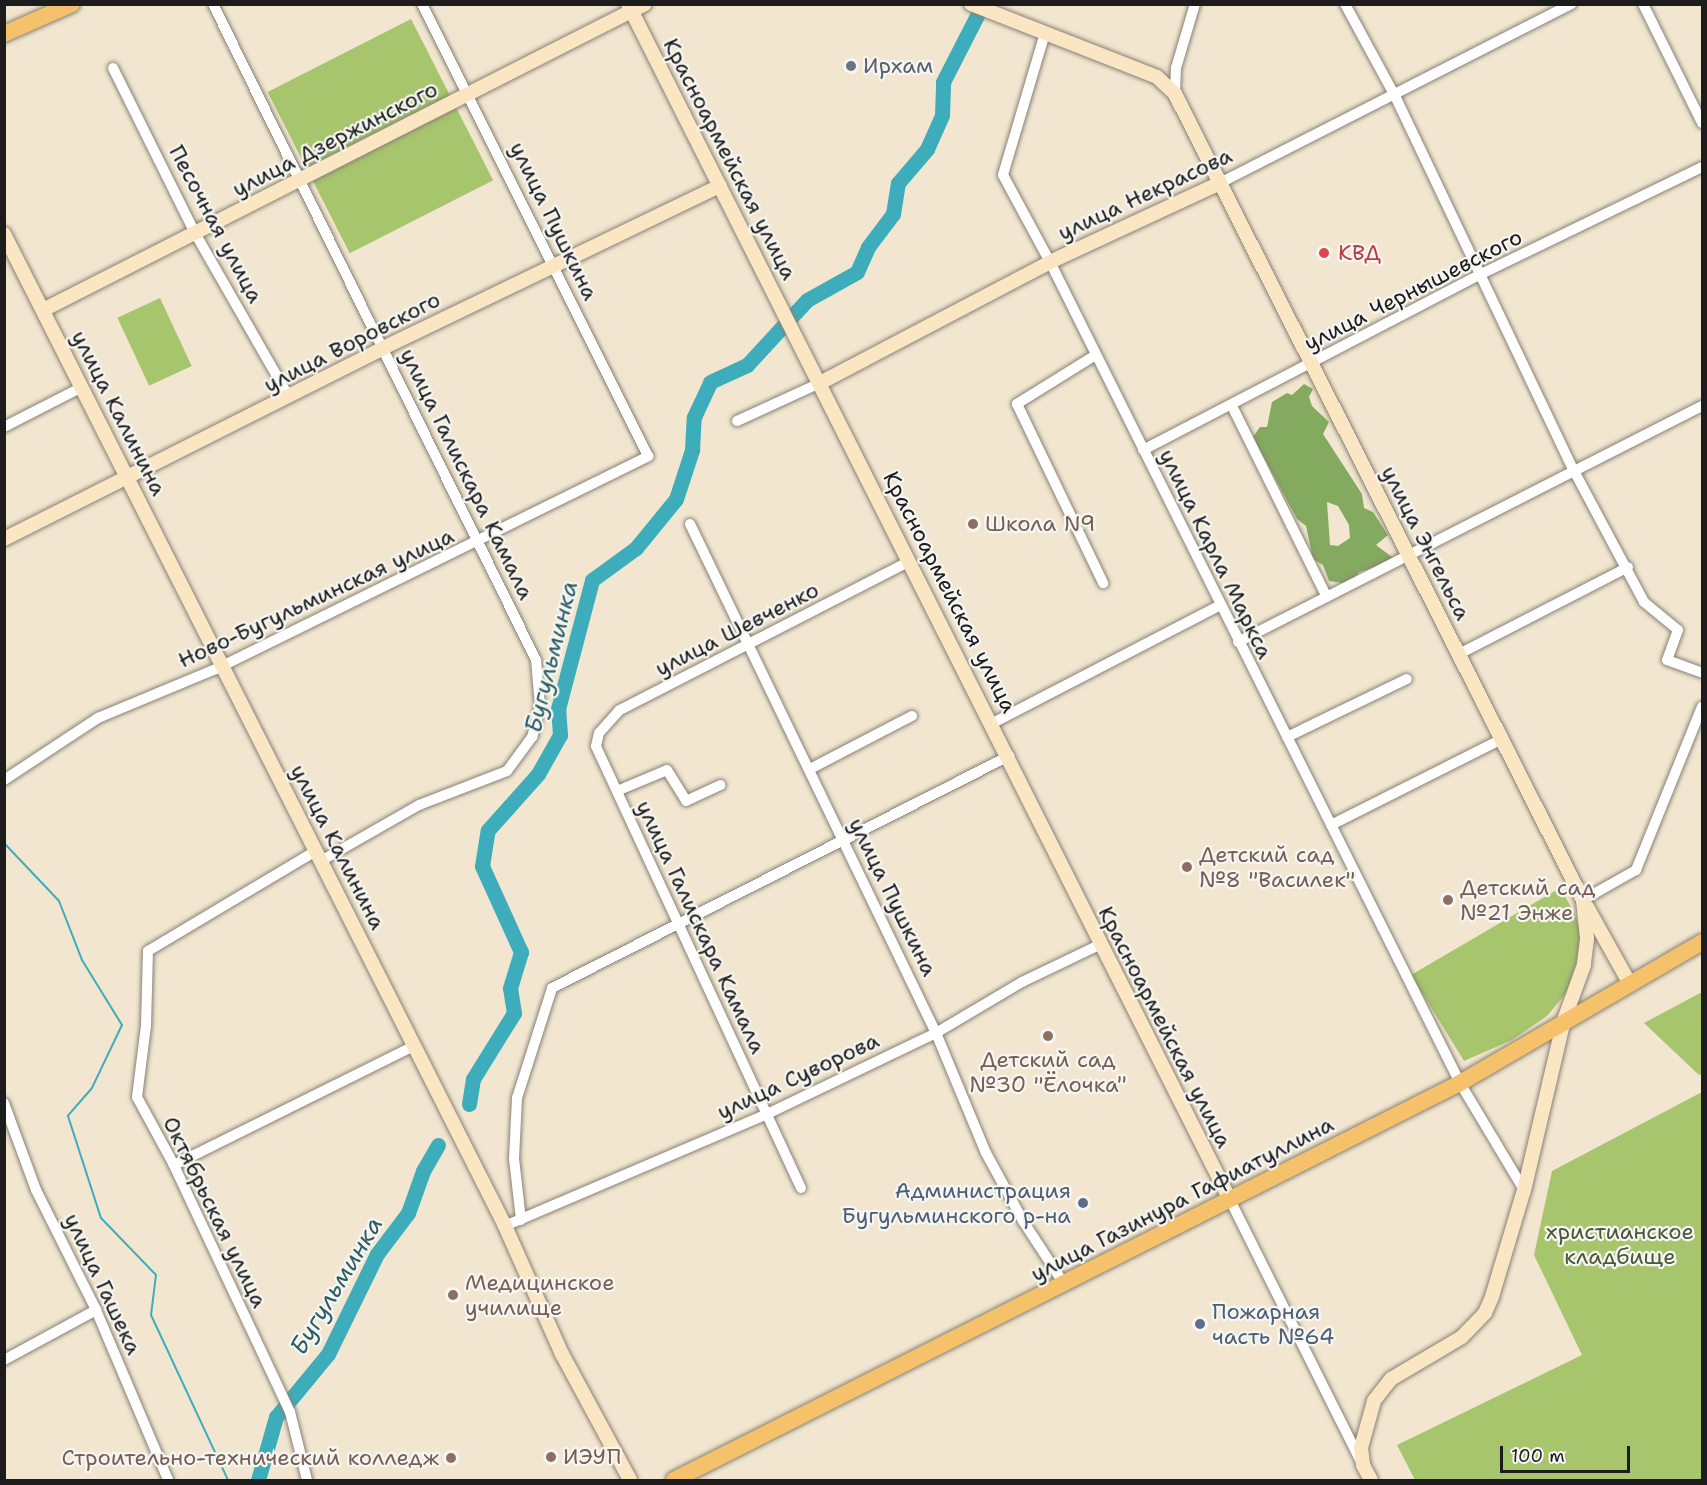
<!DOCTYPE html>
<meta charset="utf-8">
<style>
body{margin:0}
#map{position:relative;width:1707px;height:1485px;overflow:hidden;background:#f2e6d0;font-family:"Shantell Sans",sans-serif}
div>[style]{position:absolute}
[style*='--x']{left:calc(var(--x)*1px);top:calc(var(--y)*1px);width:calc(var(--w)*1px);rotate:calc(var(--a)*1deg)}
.green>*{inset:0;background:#a6c56d;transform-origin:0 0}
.forest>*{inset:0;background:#84aa60}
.stream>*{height:2px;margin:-1px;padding:0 1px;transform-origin:1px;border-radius:1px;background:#3eadbb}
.river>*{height:15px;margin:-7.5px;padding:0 7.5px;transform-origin:7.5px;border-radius:7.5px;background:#3eadbb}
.roads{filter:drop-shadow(0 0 2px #878176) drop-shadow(0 0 2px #878176)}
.street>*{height:10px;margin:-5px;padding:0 5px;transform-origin:5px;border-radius:5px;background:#fff}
.secondary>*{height:14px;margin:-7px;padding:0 7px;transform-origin:7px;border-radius:7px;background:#fbe6c4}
.primary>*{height:16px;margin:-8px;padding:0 8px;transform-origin:8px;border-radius:8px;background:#f5c16b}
.dots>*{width:16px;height:16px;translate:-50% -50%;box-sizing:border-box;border:3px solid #f6f6f2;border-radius:50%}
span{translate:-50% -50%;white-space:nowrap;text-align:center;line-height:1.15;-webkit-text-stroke:4.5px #f6f6f2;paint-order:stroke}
.worship-label{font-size:22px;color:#5b616d}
.left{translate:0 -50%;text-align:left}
.street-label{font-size:22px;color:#1c1c1c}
.health-label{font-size:22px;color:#be3a42}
.education-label{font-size:22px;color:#785e54}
.right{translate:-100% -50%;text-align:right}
.service-label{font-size:22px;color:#4e5e75}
.park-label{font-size:22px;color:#4c5738}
.water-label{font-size:24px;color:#2b5d64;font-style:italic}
.frame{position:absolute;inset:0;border:6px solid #1c1c1c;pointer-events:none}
.scale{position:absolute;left:1500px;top:1446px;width:130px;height:27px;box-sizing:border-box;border:3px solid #1c1c1c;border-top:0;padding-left:8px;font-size:18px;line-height:21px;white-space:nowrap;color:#1c1c1c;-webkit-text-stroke:4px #f6f6f2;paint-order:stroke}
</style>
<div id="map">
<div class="green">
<i style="left:411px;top:19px;width:181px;height:161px;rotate:63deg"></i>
<i style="left:160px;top:298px;width:75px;height:47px;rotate:65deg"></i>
<i style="clip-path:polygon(1560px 888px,1574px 912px,1583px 940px,1567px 992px,1547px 1016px,1512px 1040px,1464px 1061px,1411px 975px)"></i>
<i style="clip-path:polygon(1702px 992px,1702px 1074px,1699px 1075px,1644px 1023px)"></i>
<i style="clip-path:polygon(1702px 1092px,1702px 1480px,1415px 1480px,1397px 1445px,1582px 1355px,1534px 1255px,1552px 1171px)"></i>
</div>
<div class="forest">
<i style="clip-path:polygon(evenodd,1304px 384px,1313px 389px,1309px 397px,1312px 406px,1329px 422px,1323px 434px,1362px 494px,1364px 508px,1373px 512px,1388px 535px,1376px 545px,1396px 560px,1359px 572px,1350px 584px,1329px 581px,1323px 565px,1313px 559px,1306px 526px,1297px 519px,1253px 437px,1260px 427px,1267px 427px,1272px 402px,1287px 393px,1292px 395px,1304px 384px,1327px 502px,1338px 506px,1349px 525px,1350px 538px,1338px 546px,1330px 545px,1327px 502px)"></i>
</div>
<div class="stream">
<i style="--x:4;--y:843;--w:80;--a:46.5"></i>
<i style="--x:59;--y:901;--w:63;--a:68.7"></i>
<i style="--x:82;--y:960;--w:76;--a:58.4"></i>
<i style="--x:122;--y:1025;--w:70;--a:115.5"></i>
<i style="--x:92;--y:1088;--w:37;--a:131"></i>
<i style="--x:68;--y:1116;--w:107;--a:72.1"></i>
<i style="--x:101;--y:1218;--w:79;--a:46"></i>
<i style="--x:156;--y:1275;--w:40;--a:97.1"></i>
<i style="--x:151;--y:1315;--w:182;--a:65"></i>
</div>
<div class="river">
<i style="--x:469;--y:1104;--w:25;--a:-81"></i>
<i style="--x:473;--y:1079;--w:78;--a:-58.2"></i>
<i style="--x:514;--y:1013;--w:25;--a:-99"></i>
<i style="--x:510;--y:988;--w:38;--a:-73"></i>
<i style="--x:521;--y:952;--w:94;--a:-114.4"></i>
<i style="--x:482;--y:866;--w:36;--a:-81"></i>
<i style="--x:488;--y:830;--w:75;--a:-48.2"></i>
<i style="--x:538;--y:774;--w:45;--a:-60.6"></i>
<i style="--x:560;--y:735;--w:26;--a:-94"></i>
<i style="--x:558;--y:709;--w:133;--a:-75.2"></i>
<i style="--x:592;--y:580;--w:54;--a:-36"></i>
<i style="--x:636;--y:548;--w:63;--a:-50.8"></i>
<i style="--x:676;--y:499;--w:52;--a:-71.9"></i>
<i style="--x:692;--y:450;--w:33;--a:-87"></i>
<i style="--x:694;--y:417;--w:38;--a:-65"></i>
<i style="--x:710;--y:382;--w:41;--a:-24.7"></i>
<i style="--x:747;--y:365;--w:88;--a:-47.3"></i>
<i style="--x:807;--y:300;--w:57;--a:-29.2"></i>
<i style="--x:857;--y:272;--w:27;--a:-66"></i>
<i style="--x:868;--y:247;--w:41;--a:-52.9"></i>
<i style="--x:893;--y:214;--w:31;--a:-81"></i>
<i style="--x:898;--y:183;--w:45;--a:-49.5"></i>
<i style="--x:927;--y:149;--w:37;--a:-66"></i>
<i style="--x:942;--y:115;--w:33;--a:-88"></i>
<i style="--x:943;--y:82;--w:88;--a:-62.9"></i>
<i style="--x:258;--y:1480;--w:66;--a:-74.1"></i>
<i style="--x:276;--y:1417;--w:82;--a:-50.5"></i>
<i style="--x:328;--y:1354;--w:111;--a:-63.9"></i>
<i style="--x:377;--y:1254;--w:51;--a:-52.9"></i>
<i style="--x:408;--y:1213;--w:45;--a:-70.3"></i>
<i style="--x:423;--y:1171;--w:30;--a:-60"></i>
</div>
<div class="roads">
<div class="street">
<i style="--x:213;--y:4;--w:731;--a:63.79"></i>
<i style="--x:536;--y:660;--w:46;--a:85"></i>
<i style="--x:540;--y:706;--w:32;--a:104"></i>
<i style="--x:532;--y:737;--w:42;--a:126.3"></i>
<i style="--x:507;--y:771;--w:94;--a:158.9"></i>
<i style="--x:419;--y:805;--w:113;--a:150.3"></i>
<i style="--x:1345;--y:4;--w:105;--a:61.5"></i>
<i style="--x:1395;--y:96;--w:413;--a:64.5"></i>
<i style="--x:1573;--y:469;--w:151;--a:61.9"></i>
<i style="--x:1644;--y:602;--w:44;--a:39.5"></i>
<i style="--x:1678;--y:630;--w:32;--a:110"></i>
<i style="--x:1667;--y:660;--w:37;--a:20"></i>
<i style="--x:1643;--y:4;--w:133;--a:63.6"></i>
<i style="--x:1045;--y:33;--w:148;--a:106.5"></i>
<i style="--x:1003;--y:175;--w:99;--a:61.6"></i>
<i style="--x:1050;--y:262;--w:918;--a:63.46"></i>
<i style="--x:1460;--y:1083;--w:125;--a:59.1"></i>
<i style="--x:113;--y:68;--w:184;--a:63.6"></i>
<i style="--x:195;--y:233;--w:189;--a:60.2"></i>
<i style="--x:1175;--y:94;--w:26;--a:-88"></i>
<i style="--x:1176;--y:68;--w:67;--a:-73.5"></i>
<i style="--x:1218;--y:184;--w:397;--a:-27"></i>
<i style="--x:1094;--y:356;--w:91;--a:148.1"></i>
<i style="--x:1017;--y:404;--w:199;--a:64.3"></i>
<i style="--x:1232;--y:406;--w:213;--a:63.6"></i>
<i style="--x:737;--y:421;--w:91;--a:-24.6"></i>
<i style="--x:4;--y:427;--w:88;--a:-27.1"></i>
<i style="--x:1143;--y:450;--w:383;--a:-27.5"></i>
<i style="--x:1483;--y:273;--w:243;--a:-25.8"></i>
<i style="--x:690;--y:524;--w:565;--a:64.21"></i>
<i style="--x:936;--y:1033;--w:130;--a:67.4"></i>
<i style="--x:986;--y:1153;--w:77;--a:61.4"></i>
<i style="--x:1023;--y:1221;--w:75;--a:56.9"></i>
<i style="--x:1238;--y:642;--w:521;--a:-26.96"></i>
<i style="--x:1459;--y:654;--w:190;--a:-27.2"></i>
<i style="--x:993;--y:723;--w:254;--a:-27.4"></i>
<i style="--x:1287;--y:737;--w:133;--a:-25.8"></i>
<i style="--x:810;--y:769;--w:115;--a:-27.5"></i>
<i style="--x:4;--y:780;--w:113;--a:-33.4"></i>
<i style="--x:98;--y:718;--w:128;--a:-22.6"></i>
<i style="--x:216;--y:669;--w:482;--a:-26.2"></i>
<i style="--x:648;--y:456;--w:505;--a:-116.57"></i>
<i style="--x:617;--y:791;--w:54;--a:-22.8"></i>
<i style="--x:667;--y:770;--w:36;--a:58"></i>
<i style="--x:686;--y:801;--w:38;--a:-25"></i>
<i style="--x:1331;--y:825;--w:189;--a:-26.7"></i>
<i style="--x:1583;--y:900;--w:61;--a:-29.5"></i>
<i style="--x:1636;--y:870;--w:176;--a:-68"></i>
<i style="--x:4;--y:1103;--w:93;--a:69.8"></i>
<i style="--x:36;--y:1190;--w:134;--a:63.4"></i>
<i style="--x:96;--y:1310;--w:185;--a:67"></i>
<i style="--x:174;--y:1165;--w:268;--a:-26.4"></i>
<i style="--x:801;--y:1188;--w:487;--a:-114.9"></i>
<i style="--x:596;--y:746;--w:13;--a:-77"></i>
<i style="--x:599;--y:733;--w:31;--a:-48"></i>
<i style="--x:620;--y:710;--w:326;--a:-27.2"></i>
<i style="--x:1230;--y:1200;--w:291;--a:63.4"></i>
<i style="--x:521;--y:1220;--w:61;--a:-96.5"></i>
<i style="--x:514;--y:1159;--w:61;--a:-87.2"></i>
<i style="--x:517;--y:1098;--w:115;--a:-72.3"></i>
<i style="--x:552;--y:988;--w:513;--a:-26.92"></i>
<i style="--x:505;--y:1226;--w:285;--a:-23.1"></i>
<i style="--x:767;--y:1114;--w:187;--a:-25.6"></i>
<i style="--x:936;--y:1033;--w:100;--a:-30.7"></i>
<i style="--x:1022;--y:982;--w:85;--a:-25.7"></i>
<i style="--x:4;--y:1360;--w:105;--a:-28.5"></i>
<i style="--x:307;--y:1480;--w:70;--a:-104"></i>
<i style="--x:290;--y:1412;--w:273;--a:-115.2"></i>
<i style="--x:174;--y:1165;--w:77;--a:-118.6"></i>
<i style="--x:137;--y:1097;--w:72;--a:-82.8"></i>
<i style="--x:146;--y:1026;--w:75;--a:-88.5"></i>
<i style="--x:148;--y:951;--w:196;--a:-30.8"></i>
</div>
<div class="secondary">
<i style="--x:628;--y:4;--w:1339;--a:63.28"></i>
<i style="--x:971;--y:4;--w:200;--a:21.4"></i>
<i style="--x:1157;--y:77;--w:25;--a:43"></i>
<i style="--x:1175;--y:94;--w:903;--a:63.15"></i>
<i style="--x:1583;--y:900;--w:39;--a:84"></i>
<i style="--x:1587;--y:939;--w:26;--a:97"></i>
<i style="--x:1584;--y:965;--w:59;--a:110"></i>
<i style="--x:1564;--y:1020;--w:175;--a:103.2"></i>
<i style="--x:1524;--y:1190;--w:112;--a:106.7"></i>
<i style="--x:1492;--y:1297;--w:17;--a:114"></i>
<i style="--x:1485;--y:1313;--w:33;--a:134"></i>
<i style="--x:1462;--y:1337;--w:82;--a:149.4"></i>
<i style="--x:1391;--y:1379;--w:28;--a:128"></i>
<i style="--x:1374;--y:1401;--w:49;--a:105.5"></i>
<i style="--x:1361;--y:1448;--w:17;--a:83"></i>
<i style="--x:1363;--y:1465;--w:17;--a:62"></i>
<i style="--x:4;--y:234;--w:1111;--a:63.2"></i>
<i style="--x:505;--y:1226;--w:140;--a:66"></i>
<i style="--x:562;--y:1354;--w:143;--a:61.6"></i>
<i style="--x:43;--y:310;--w:675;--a:-26.94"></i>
<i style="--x:820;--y:383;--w:260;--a:-27.7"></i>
<i style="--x:1050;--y:262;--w:185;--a:-24.9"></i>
<i style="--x:4;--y:539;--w:424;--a:-26.7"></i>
<i style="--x:383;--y:348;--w:374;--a:-25.7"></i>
<i style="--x:1587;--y:907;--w:86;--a:60.8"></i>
</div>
<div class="primary">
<i style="--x:4;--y:34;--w:74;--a:-23.8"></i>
<i style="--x:674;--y:1480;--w:881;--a:-26.8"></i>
<i style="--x:1460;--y:1083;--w:280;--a:-30.2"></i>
</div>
</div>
<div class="dots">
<i style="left:851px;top:66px;background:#6b7280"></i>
<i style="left:1324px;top:253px;background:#e0444e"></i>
<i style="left:973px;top:524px;background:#8d6e63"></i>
<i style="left:1187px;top:867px;background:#8d6e63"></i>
<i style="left:1448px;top:900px;background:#8d6e63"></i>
<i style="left:1048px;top:1036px;background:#8d6e63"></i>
<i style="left:1083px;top:1203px;background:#5c6f8a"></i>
<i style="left:453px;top:1295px;background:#8d6e63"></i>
<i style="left:1200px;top:1324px;background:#5c6f8a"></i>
<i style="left:551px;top:1457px;background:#8d6e63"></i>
<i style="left:451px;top:1458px;background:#8d6e63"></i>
</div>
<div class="worship-label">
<span class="left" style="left:863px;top:66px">Ирхам</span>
</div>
<div class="street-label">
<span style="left:335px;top:139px;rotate:-27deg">улица Дзержинского</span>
<span style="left:730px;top:159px;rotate:63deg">Красноармейская улица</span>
<span style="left:1145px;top:194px;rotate:-25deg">улица Некрасова</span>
<span style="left:554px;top:221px;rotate:64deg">улица Пушкина</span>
<span style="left:216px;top:224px;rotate:62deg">Песочная улица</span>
<span style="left:1413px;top:290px;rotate:-27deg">улица Чернышевского</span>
<span style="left:352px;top:342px;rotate:-27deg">улица Воровского</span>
<span style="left:119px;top:413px;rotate:63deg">улица Калинина</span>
<span style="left:467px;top:474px;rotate:64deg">улица Галискара Камала</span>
<span style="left:1426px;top:543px;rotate:63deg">улица Энгельса</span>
<span style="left:1216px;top:554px;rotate:64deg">улица Карла Маркса</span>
<span style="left:950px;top:592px;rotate:63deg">Красноармейская улица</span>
<span style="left:316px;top:598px;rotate:-25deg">Ново-Бугульминская улица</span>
<span style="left:737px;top:629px;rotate:-27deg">улица Шевченко</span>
<span style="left:338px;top:847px;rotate:63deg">улица Калинина</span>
<span style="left:893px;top:897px;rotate:64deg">улица Пушкина</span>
<span style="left:701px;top:927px;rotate:65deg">улица Галискара Камала</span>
<span style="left:1165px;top:1027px;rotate:63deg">Красноармейская улица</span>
<span style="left:798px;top:1076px;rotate:-25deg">улица Суворова</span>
<span style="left:1182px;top:1199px;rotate:-27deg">улица Газинура Гафиатуллина</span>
<span style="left:215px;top:1212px;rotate:64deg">Октябрьская улица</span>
<span style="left:103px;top:1284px;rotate:65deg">улица Гашека</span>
</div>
<div class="health-label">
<span class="left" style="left:1338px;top:253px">КВД</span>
</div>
<div class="education-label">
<span class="left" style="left:985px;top:524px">Школа N9</span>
<span class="left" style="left:1199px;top:867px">Детский сад<br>№8 "Василек"</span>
<span class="left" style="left:1460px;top:900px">Детский сад<br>№21 Энже</span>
<span style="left:1048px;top:1072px">Детский сад<br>№30 "Ёлочка"</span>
<span class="left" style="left:465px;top:1295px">Медицинское<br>училище</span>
<span class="left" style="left:563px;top:1457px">ИЭУП</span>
<span class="right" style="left:439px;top:1458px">Строительно-технический колледж</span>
</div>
<div class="service-label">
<span class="right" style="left:1071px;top:1203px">Администрация<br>Бугульминского р-на</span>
<span class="left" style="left:1212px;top:1324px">Пожарная<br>часть №64</span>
</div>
<div class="park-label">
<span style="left:1620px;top:1244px">христианское<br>кладбище</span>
</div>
<div class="water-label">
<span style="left:552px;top:657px;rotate:-76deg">Бугульминка</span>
<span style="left:337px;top:1286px;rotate:-59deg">Бугульминка</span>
</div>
<div class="frame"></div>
<div class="scale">100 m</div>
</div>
